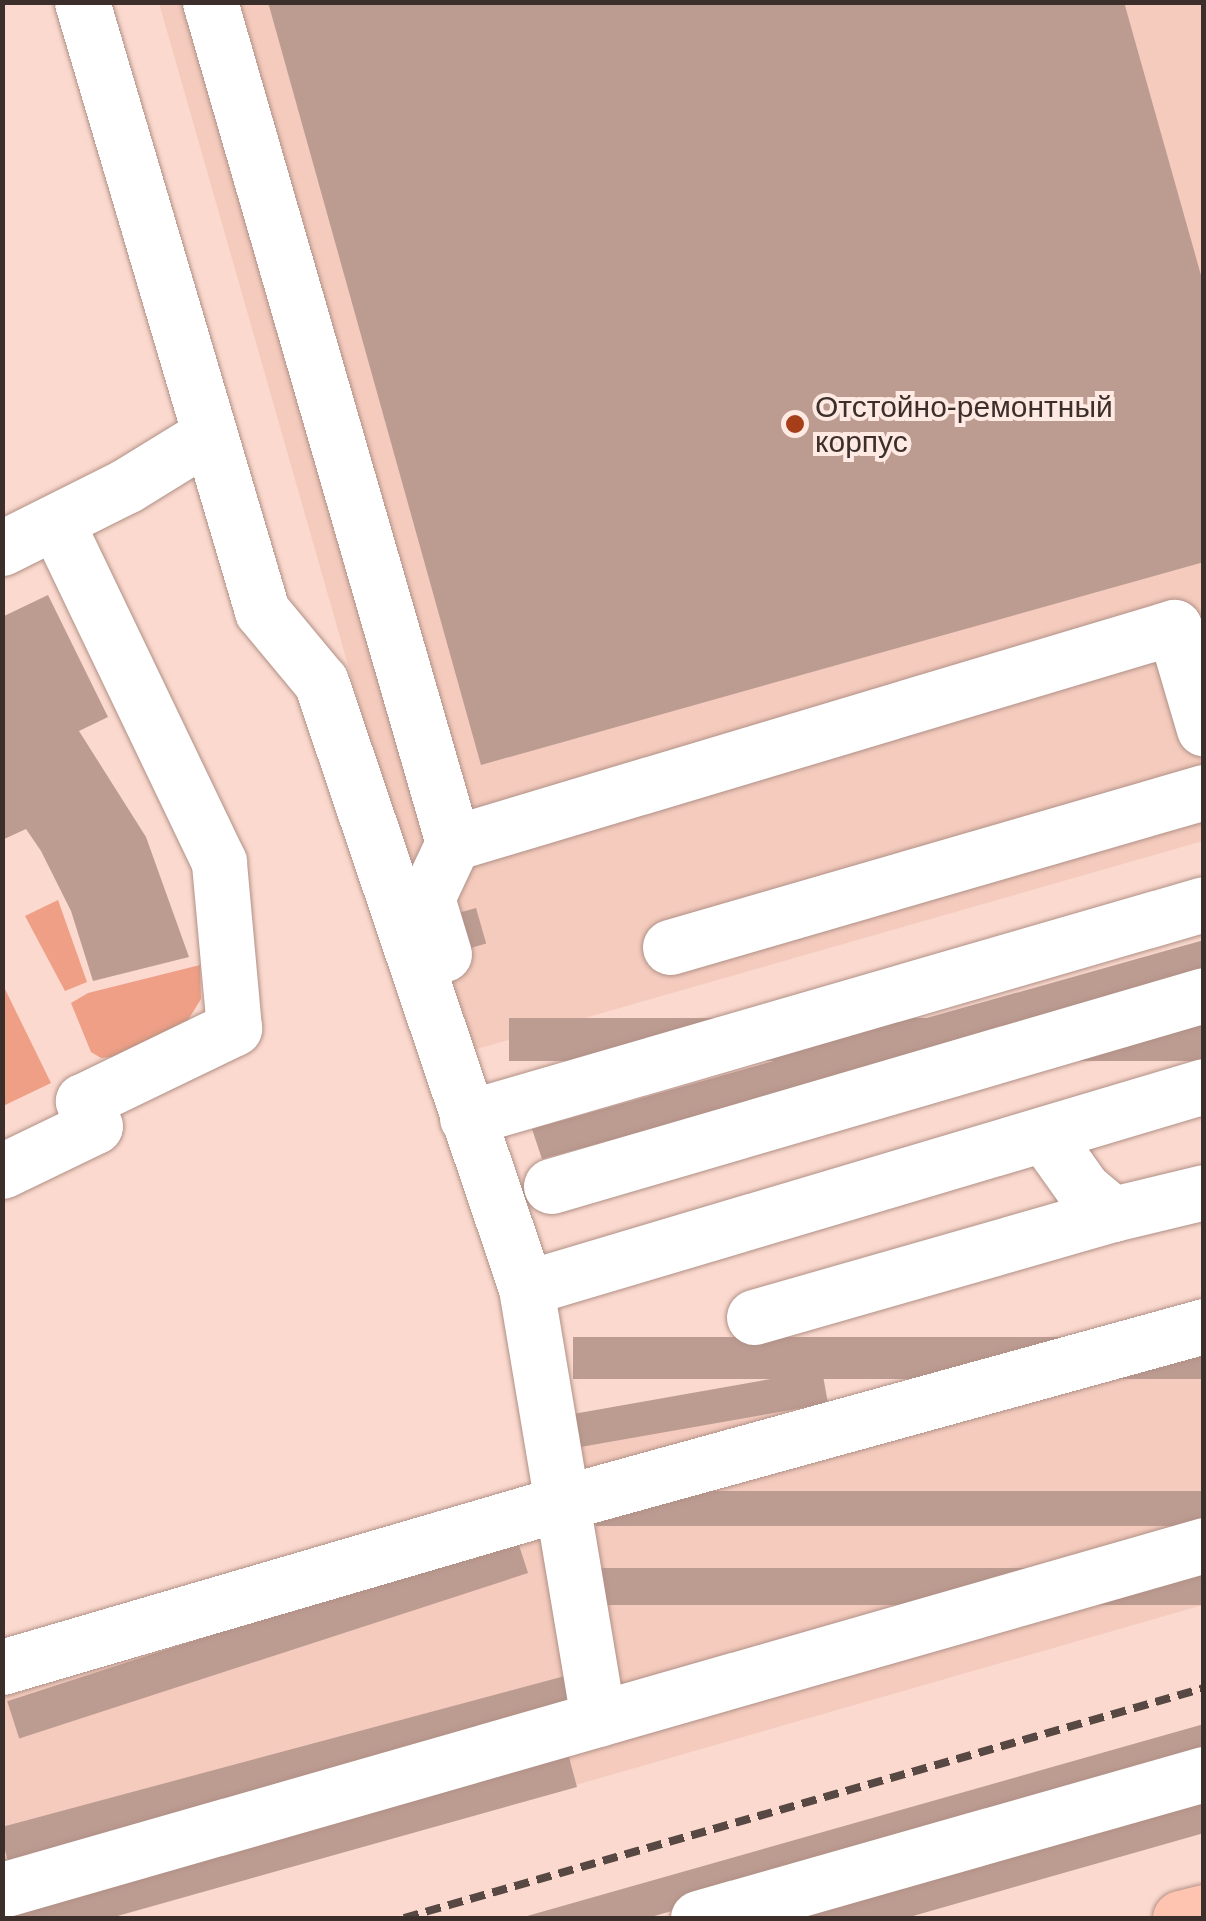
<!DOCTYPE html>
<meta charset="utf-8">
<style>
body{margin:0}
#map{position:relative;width:1206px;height:1921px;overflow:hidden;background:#fbd9ce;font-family:Arial,sans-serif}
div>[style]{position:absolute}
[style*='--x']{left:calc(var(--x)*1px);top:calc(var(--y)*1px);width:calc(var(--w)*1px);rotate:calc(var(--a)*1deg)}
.built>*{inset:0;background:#f4cbbd}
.green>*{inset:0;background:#ee9f85}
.building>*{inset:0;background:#bc9b91;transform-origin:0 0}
.roads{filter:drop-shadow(0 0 2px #b09086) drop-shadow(0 0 2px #b09086)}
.minor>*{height:55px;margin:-27.5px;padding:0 27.5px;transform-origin:27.5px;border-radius:27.5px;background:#fff}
.major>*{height:55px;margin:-27.5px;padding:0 27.5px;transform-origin:27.5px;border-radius:27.5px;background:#fec4b0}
.rail>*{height:8px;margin-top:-4px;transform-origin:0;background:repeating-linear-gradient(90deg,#584843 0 15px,transparent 0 23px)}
.dots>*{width:28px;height:28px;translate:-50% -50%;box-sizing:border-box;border:5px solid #ffeae3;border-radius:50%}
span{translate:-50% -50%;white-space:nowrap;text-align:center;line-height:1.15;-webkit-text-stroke:8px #ffeae3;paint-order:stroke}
.poi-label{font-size:30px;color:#3c2f2b}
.left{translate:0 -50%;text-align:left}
.frame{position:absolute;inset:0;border:5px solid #3c2f2b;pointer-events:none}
</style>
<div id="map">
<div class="built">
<i style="clip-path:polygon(159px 3px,1203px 3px,1203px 841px,459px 1054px)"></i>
<i style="clip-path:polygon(1203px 1301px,1203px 1605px,112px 1918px,3px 1918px,3px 1647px,539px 1492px,576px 1443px,822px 1370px,828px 1402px)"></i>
</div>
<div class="green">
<i style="clip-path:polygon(58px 900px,87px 982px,65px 991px,25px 916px)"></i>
<i style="clip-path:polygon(200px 965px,201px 999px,188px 1020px,113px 1057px,101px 1058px,91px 1052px,71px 1003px,88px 993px)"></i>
<i style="clip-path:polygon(2px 983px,51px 1083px,3px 1106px,2px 1106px)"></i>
</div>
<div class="building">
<i style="clip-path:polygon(268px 2px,1124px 2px,1204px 286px,1204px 562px,481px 765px)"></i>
<i style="clip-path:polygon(48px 595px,108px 717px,79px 731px,146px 837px,189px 957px,93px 981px,71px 911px,41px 851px,26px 829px,2px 840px,2px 617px)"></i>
<i style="left:476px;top:908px;width:37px;height:34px;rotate:74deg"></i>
<i style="clip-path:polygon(1204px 940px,1204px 975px,1002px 1033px,542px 1159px,532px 1129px)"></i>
<i style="left:1204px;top:1018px;width:43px;height:695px;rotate:90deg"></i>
<i style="left:1204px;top:1337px;width:42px;height:631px;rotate:90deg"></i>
<i style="left:822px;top:1370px;width:34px;height:257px;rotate:80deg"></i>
<i style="left:1204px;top:1491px;width:35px;height:608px;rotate:90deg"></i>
<i style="left:516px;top:1536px;width:39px;height:535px;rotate:72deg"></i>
<i style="left:1204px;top:1568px;width:37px;height:626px;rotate:90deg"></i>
<i style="left:565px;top:1676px;width:35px;height:586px;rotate:75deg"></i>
<i style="clip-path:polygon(1204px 1724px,1204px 1760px,971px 1827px,647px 1918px,520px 1918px)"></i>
<i style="clip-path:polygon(566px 1746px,577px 1787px,110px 1918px,2px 1918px,2px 1909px)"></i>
<i style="clip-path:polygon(1204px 1796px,1204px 1833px,906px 1918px,778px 1918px)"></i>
</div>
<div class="roads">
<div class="minor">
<i style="--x:82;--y:2;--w:635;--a:73.53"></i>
<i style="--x:262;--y:611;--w:92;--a:50.3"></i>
<i style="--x:321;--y:682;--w:640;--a:71.31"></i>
<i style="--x:526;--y:1288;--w:437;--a:80.5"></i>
<i style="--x:210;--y:2;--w:875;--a:73.88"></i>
<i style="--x:453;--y:843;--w:753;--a:-16.68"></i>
<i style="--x:1174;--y:627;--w:106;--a:73.6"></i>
<i style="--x:2;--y:548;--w:139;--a:-26.6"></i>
<i style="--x:126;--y:486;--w:97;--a:-31.6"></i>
<i style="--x:670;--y:947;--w:556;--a:-16.19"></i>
<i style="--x:444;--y:954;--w:59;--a:-106.9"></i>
<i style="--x:427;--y:898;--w:61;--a:-64.7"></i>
<i style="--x:467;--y:1118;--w:767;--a:-16.19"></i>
<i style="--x:1044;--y:1134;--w:67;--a:54.7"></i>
<i style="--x:1083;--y:1189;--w:39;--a:40"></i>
<i style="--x:1113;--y:1214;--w:94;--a:-13.6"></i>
<i style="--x:2;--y:1171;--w:103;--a:-25.8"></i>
<i style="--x:95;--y:1126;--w:28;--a:-116"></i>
<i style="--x:83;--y:1101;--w:168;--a:-25.8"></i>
<i style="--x:234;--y:1028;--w:167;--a:-95.2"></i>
<i style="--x:219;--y:862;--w:377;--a:-115.6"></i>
<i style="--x:551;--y:1186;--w:680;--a:-16.3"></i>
<i style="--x:526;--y:1288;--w:707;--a:-16.59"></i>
<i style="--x:754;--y:1317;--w:373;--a:-16"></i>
<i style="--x:2;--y:1667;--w:584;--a:-16.32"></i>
<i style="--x:562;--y:1503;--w:666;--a:-15.41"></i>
<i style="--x:2;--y:1890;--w:1251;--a:-16.01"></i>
<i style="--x:698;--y:1918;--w:526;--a:-15.89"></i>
</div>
<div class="major">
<i style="--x:1180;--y:1918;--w:25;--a:-14"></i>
</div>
</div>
<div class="rail">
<i style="--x:404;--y:1918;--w:832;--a:-16.04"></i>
</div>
<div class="dots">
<i style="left:795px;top:424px;background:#a63f19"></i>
</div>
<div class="poi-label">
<span class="left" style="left:815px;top:424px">Отстойно-ремонтный<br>корпус</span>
</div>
<div class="frame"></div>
</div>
